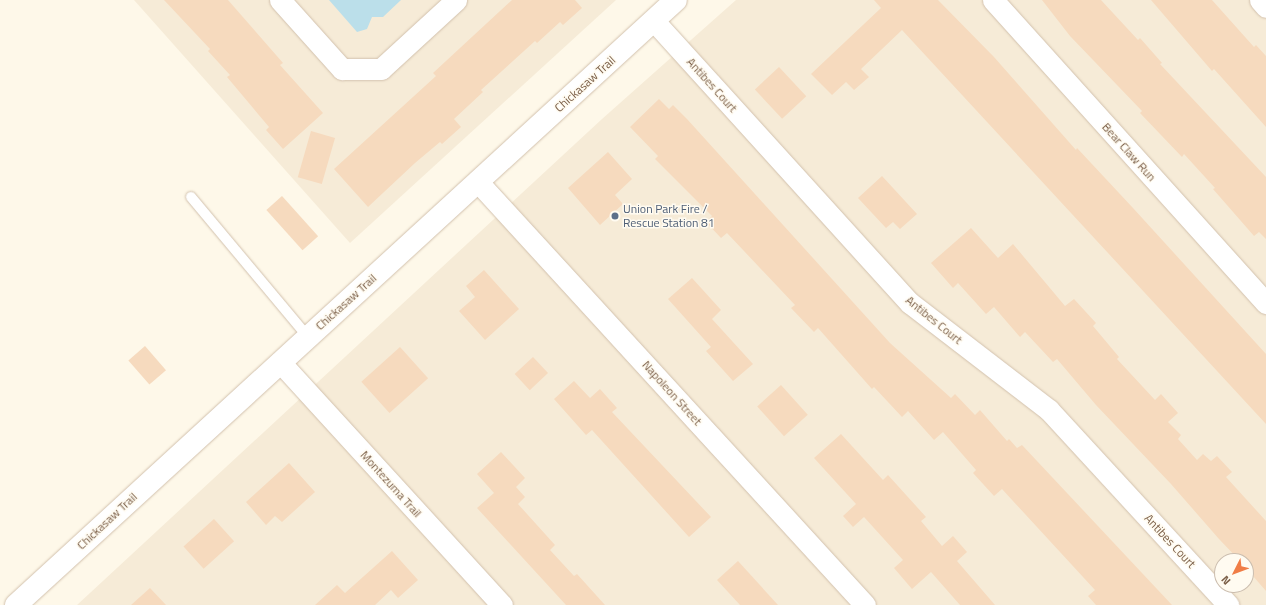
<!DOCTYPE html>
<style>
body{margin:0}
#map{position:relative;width:1266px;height:605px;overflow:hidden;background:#fef8e9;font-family:"Titillium Web",sans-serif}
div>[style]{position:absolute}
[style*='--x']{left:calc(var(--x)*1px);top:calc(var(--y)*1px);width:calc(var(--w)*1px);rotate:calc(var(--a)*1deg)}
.residential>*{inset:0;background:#f6ebd7}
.water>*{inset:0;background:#bbdfea}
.building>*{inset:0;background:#f6dabe;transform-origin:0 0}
.roads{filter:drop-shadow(0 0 1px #d2c1ad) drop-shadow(0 0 1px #d2c1ad)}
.service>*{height:10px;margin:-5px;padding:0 5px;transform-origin:5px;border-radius:5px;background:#fff}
.minor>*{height:21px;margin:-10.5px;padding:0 10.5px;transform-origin:10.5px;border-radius:10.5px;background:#fff}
.tertiary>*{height:22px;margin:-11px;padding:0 11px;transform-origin:11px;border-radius:11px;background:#fff}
.dots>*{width:11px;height:11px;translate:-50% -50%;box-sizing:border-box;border:2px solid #fffbf1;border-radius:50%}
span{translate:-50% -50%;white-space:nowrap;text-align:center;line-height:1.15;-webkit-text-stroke:3px #fffbf1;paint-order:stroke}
.street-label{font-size:12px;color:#7c6049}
.service-label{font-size:12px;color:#4e5e75}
.left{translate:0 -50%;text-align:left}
.north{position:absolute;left:1214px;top:553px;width:40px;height:40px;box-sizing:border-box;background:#fffbf1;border:1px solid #cbbdae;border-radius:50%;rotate:228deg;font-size:11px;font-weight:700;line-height:16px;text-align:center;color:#7c6049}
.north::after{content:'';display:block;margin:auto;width:14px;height:18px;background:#f07d46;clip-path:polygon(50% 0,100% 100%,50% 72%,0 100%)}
</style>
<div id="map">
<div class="residential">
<i style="clip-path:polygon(134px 0,616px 0,350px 243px)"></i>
<i style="clip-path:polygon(evenodd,736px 0,1266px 0,1266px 605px,77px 605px,602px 119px,736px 0,1222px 561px,1246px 561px,1246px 585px,1222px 585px,1222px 561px)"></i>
</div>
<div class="water">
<i style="clip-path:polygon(329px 0,401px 0,383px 17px,372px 17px,367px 29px,357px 32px)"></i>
</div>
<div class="building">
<i style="clip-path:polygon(164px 0,228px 0,283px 63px,280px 65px,323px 113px,283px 149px,266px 130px,269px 127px,227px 77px,230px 75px,208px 51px,210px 49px)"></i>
<i style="clip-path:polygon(512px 0,575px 0,582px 8px,563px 25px,560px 22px,537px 43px,535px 41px,481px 90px,483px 92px,454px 119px,461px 127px,442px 144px,440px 142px,415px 163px,368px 207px,334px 169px,436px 76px,433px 73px)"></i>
<i style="clip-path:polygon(874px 0,938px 0,994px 57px,1076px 150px,1077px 148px,1133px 208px,1266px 354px,1266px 424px,902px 30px,861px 69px,869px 77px,854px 90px,846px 82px,832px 95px,811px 74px,881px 8px)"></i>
<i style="clip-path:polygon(1042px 0,1101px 0,1138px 40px,1140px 38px,1162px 63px,1160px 64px,1266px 177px,1266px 239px,1259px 232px,1254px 236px,1213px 189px,1215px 188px,1184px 154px,1182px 157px,1140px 113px,1142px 111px,1070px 36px)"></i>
<i style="clip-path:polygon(1151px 0,1212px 0,1254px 47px,1256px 45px,1266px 56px,1266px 127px,1214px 69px,1212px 71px)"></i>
<i style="left:779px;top:67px;width:40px;height:33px;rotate:47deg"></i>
<i style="clip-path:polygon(659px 99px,669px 109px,673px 105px,687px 119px,890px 343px,951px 398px,955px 394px,975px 415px,980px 410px,1007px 441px,1009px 439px,1017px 448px,1022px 445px,1172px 605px,1096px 605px,1088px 596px,1095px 590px,1002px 489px,994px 496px,973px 473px,976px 470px,943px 432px,934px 440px,908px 411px,902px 417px,874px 387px,872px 389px,818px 328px,814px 332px,791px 308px,795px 305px,727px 233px,721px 238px,706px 222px,712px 216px,655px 159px,658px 156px,630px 127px)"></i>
<i style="left:311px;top:131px;width:25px;height:48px;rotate:16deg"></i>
<i style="clip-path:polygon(608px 152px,632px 179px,615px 195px,623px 204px,600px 225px,568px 188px)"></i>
<i style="clip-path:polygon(882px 176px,917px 214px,900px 229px,893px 222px,886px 228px,858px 198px)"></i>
<i style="left:282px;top:196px;width:54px;height:21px;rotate:48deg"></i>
<i style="clip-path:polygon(971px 228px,998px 258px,1013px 244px,1065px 306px,1074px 299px,1096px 323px,1093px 326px,1119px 357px,1117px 359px,1155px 400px,1161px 394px,1178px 413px,1168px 422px,1181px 435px,1178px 439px,1197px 460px,1203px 454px,1211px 461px,1217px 456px,1232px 472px,1226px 477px,1266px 521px,1266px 591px,1246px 568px,1246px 561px,1240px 561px,1219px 539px,1171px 484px,1096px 405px,1057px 359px,1053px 362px,1025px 332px,1020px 337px,994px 307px,986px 314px,958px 283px,953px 288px,931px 263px)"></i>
<i style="clip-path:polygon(484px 270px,519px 309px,485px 340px,459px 311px,475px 297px,466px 286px)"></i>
<i style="clip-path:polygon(692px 278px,721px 310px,712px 319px,753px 364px,733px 381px,706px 351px,711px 347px,668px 299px)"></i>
<i style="left:145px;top:346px;width:32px;height:22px;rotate:49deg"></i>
<i style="left:400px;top:347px;width:42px;height:52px;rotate:48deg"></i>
<i style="left:533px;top:357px;width:22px;height:25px;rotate:47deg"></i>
<i style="clip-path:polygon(574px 381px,590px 398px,600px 389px,617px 408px,612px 412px,711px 517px,689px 537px,592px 430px,586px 435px,554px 399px)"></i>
<i style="left:781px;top:385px;width:40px;height:32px;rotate:48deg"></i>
<i style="clip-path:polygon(841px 434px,883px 480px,888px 475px,926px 517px,921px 521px,942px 546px,953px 536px,967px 552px,957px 561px,995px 605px,960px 605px,931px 572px,912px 589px,894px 568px,903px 560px,864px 517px,853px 527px,843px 516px,856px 504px,814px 458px)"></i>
<i style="clip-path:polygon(501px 452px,525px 478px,516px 487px,525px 497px,518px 504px,555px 545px,550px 550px,574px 576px,577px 574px,605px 605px,566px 605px,477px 508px,494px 493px,477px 474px)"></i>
<i style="clip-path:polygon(289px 463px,315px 492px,282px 522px,275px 516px,266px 525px,246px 502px)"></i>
<i style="left:214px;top:519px;width:30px;height:41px;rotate:48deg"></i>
<i style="clip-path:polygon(392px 551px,418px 580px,398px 598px,391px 590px,375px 605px,315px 605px,337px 585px,345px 593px)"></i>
<i style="clip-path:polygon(738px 561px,778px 605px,740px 605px,717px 580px)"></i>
<i style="clip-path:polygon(150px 588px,166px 605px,131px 605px)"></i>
</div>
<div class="roads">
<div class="service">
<i style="--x:191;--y:197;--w:182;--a:50.1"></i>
</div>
<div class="minor">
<i style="--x:280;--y:0;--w:93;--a:48.1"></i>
<i style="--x:342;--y:69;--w:39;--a:0"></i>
<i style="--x:381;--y:69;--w:102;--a:-42.6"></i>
<i style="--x:993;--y:0;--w:408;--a:48"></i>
<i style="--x:1260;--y:0;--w:9;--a:49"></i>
<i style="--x:654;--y:21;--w:381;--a:47.8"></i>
<i style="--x:910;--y:303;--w:175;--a:37.6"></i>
<i style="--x:1049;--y:410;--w:265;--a:47.4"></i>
<i style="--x:478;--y:182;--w:573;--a:47.54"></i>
<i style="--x:280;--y:362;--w:329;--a:47.6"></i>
</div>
<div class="tertiary">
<i style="--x:16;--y:605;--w:895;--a:-42.51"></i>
</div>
</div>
<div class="dots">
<i style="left:615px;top:216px;background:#5c6f8a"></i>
</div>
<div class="street-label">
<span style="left:585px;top:84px;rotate:-42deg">Chickasaw Trail</span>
<span style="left:712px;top:85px;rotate:48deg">Antibes Court</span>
<span style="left:1129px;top:152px;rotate:48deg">Bear Claw Run</span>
<span style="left:346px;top:302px;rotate:-42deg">Chickasaw Trail</span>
<span style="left:934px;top:320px;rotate:39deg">Antibes Court</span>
<span style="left:672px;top:393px;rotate:48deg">Napoleon Street</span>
<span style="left:391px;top:484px;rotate:48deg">Montezuma Trail</span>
<span style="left:107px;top:521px;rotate:-43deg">Chickasaw Trail</span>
<span style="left:1170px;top:541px;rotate:47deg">Antibes Court</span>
</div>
<div class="service-label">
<span class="left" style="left:623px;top:216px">Union Park Fire /<br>Rescue Station 81</span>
</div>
<div class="north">N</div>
</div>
